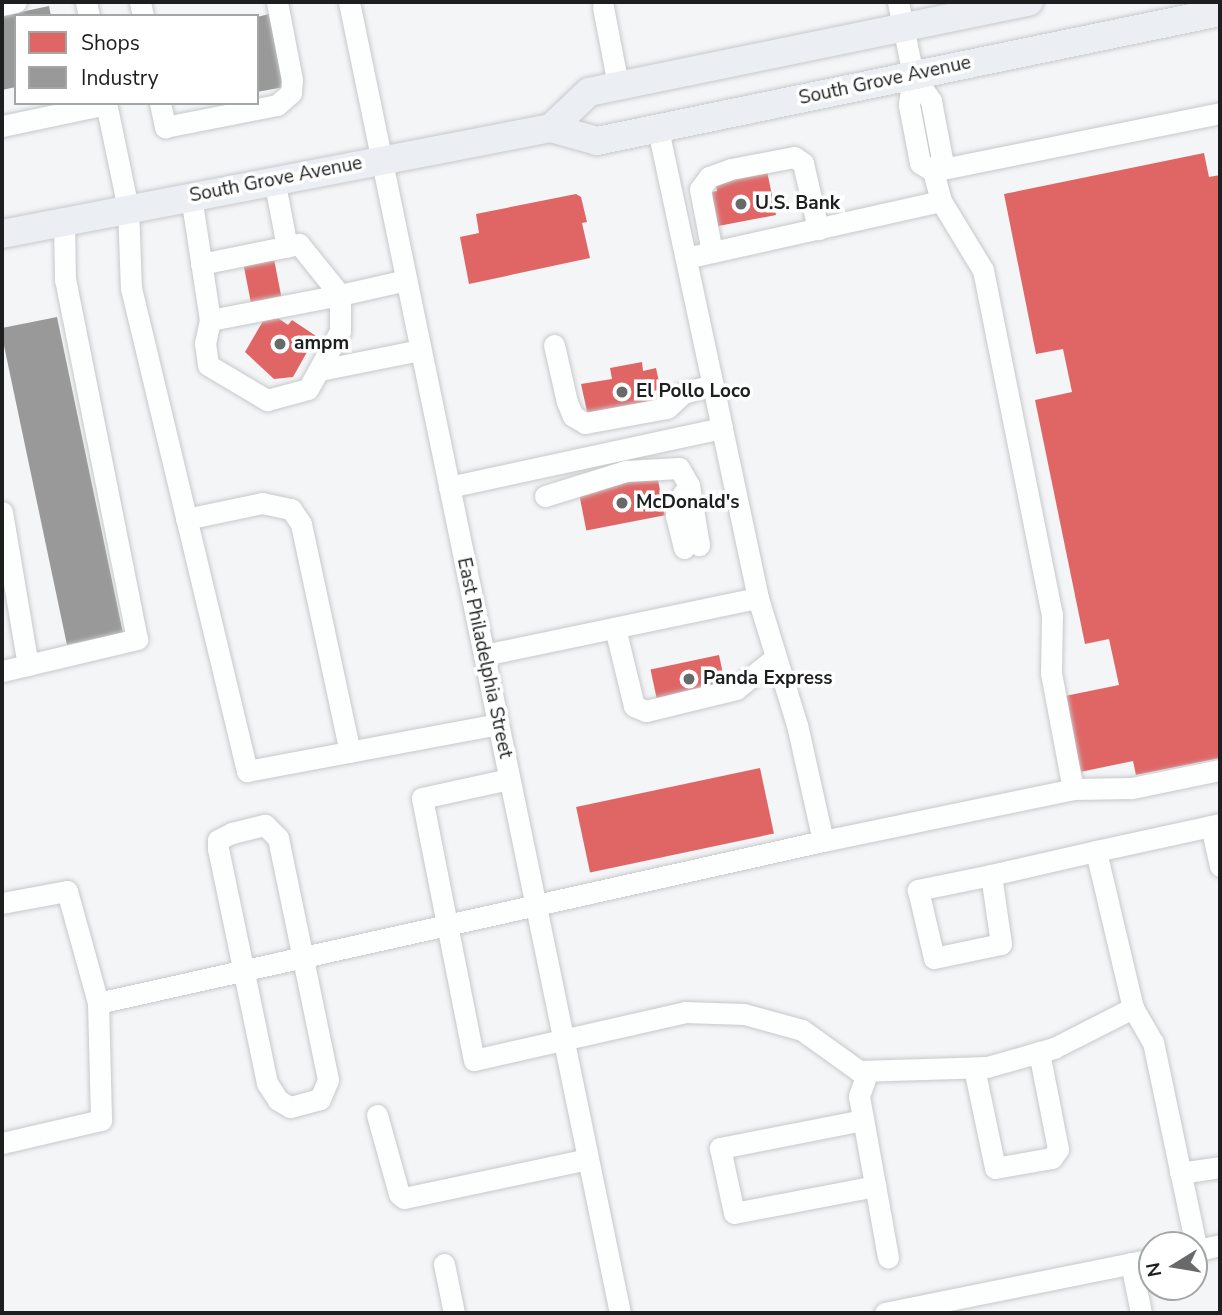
<!DOCTYPE html>
<style>
body{margin:0}
#map{position:relative;width:1222px;height:1315px;overflow:hidden;background:#f3f5f7;font-family:"Nunito Sans",sans-serif}
div>[style]{position:absolute}
[style*='--x']{left:calc(var(--x)*1px);top:calc(var(--y)*1px);width:calc(var(--w)*1px);rotate:calc(var(--a)*1deg)}
.shops>*{inset:0;background:#e06666;transform-origin:0 0}
.industry>*{inset:0;background:#999}
.roads{filter:drop-shadow(0 0 2px #c7c8ca) drop-shadow(0 0 2px #c7c8ca)}
.minor>*{height:21px;margin:-10.5px;padding:0 10.5px;transform-origin:10.5px;border-radius:10.5px;background:#fdfefe}
.major>*{height:28px;margin:-14px;padding:0 14px;transform-origin:14px;border-radius:14px;background:#ebeff4}
.dots>*{width:19px;height:19px;translate:-50% -50%;box-sizing:border-box;border:4px solid #fff;border-radius:50%}
span{translate:-50% -50%;white-space:nowrap;text-align:center;line-height:1.15;-webkit-text-stroke:7px #fff;paint-order:stroke}
.street-label{font-size:19px;color:#1c1e1f}
.poi-label{font-size:19px;color:#1c1e1f;font-weight:700}
.left{translate:0 -50%;text-align:left}
.frame{position:absolute;inset:0;border:4px solid #1c1e1f;pointer-events:none}
.legend{position:absolute;left:14px;top:14px;width:245px;height:91px;box-sizing:border-box;background:#fff;border:2px solid #a4a5a5;margin:0;padding:9px 12px;list-style:none;font-size:21px;color:#1c1e1f}
.legend li{display:flex;align-items:center;gap:14px;height:35px}
.legend b{width:35px;border:2px solid #a4a5a5}
.north{position:absolute;left:1138px;top:1231px;width:70px;height:70px;box-sizing:border-box;background:#fff;border:2px solid #a4a5a5;border-radius:50%;rotate:259deg;font-size:19px;font-weight:700;line-height:28px;text-align:center;color:#1c1e1f}
.north::after{content:'';display:block;margin:auto;width:24px;height:32px;background:#67696b;clip-path:polygon(50% 0,100% 100%,50% 72%,0 100%)}
</style>
<div id="map">
<div class="shops">
<i style="clip-path:polygon(1204px 153px,1209px 177px,1220px 175px,1220px 758px,1136px 775px,1133px 761px,1080px 772px,1065px 696px,1119px 685px,1109px 639px,1085px 644px,1035px 400px,1072px 392px,1063px 349px,1036px 354px,1004px 194px)"></i>
<i style="clip-path:polygon(767px 171px,776px 215px,713px 227px,707px 193px,717px 191px,715px 181px)"></i>
<i style="clip-path:polygon(576px 194px,581px 197px,587px 222px,582px 223px,590px 258px,469px 284px,460px 237px,479px 233px,476px 214px)"></i>
<i style="left:274px;top:259px;width:44px;height:31px;rotate:79deg"></i>
<i style="clip-path:polygon(278px 318px,288px 325px,292px 320px,316px 336px,293px 377px,274px 379px,245px 352px,263px 321px)"></i>
<i style="clip-path:polygon(642px 362px,643px 371px,656px 368px,663px 400px,588px 416px,581px 384px,612px 379px,610px 368px)"></i>
<i style="left:657px;top:475px;width:41px;height:80px;rotate:79deg"></i>
<i style="left:719px;top:655px;width:33px;height:70px;rotate:78deg"></i>
<i style="left:760px;top:768px;width:67px;height:188px;rotate:78deg"></i>
</div>
<div class="industry">
<i style="clip-path:polygon(49px 6px,51px 16px,16px 16px,16px 87px,2px 90px,2px 16px)"></i>
<i style="clip-path:polygon(269px 14px,284px 87px,257px 92px,257px 17px)"></i>
<i style="clip-path:polygon(57px 317px,123px 633px,67px 645px,2px 336px,2px 328px)"></i>
</div>
<div class="roads">
<div class="minor">
<i style="--x:86;--y:2;--w:14;--a:78"></i>
<i style="--x:140;--y:2;--w:14;--a:78"></i>
<i style="--x:349;--y:2;--w:1339;--a:78.32"></i>
<i style="--x:898;--y:2;--w:75;--a:78.4"></i>
<i style="--x:913;--y:75;--w:30;--a:98"></i>
<i style="--x:909;--y:105;--w:59;--a:79.3"></i>
<i style="--x:920;--y:163;--w:15;--a:32"></i>
<i style="--x:933;--y:171;--w:293;--a:-11.4"></i>
<i style="--x:2;--y:5;--w:14;--a:-12"></i>
<i style="--x:603;--y:7;--w:79;--a:79.1"></i>
<i style="--x:913;--y:75;--w:32;--a:55"></i>
<i style="--x:931;--y:101;--w:59;--a:79.3"></i>
<i style="--x:942;--y:159;--w:15;--a:127"></i>
<i style="--x:106;--y:103;--w:107;--a:78.2"></i>
<i style="--x:128;--y:208;--w:80;--a:87.9"></i>
<i style="--x:131;--y:288;--w:497;--a:76.5"></i>
<i style="--x:247;--y:771;--w:255;--a:-10.6"></i>
<i style="--x:160;--y:103;--w:25;--a:78"></i>
<i style="--x:165;--y:127;--w:114;--a:-11.1"></i>
<i style="--x:277;--y:105;--w:18;--a:-41"></i>
<i style="--x:291;--y:93;--w:13;--a:-86"></i>
<i style="--x:292;--y:80;--w:79;--a:-100.9"></i>
<i style="--x:2;--y:126;--w:106;--a:-11.9"></i>
<i style="--x:933;--y:171;--w:31;--a:75"></i>
<i style="--x:941;--y:201;--w:81;--a:58.7"></i>
<i style="--x:983;--y:270;--w:352;--a:78.7"></i>
<i style="--x:1052;--y:615;--w:58;--a:91"></i>
<i style="--x:1051;--y:673;--w:118;--a:79.3"></i>
<i style="--x:274;--y:179;--w:69;--a:79.2"></i>
<i style="--x:191;--y:196;--w:125;--a:81.3"></i>
<i style="--x:210;--y:320;--w:24;--a:102"></i>
<i style="--x:205;--y:343;--w:22;--a:82"></i>
<i style="--x:208;--y:365;--w:69;--a:30.7"></i>
<i style="--x:267;--y:400;--w:42;--a:-15"></i>
<i style="--x:308;--y:389;--w:66;--a:-61.1"></i>
<i style="--x:340;--y:331;--w:36;--a:-90"></i>
<i style="--x:340;--y:295;--w:68;--a:-12.8"></i>
<i style="--x:712;--y:252;--w:64;--a:-100.8"></i>
<i style="--x:700;--y:189;--w:15;--a:-53"></i>
<i style="--x:709;--y:177;--w:23;--a:-20"></i>
<i style="--x:731;--y:169;--w:64;--a:-10.8"></i>
<i style="--x:794;--y:157;--w:11;--a:34"></i>
<i style="--x:803;--y:163;--w:68;--a:77.2"></i>
<i style="--x:686;--y:258;--w:261;--a:-12.6"></i>
<i style="--x:201;--y:264;--w:100;--a:-11.5"></i>
<i style="--x:299;--y:244;--w:65;--a:51.2"></i>
<i style="--x:340;--y:295;--w:132;--a:169.1"></i>
<i style="--x:554;--y:345;--w:58;--a:77.2"></i>
<i style="--x:567;--y:402;--w:15;--a:67"></i>
<i style="--x:573;--y:416;--w:14;--a:30"></i>
<i style="--x:585;--y:423;--w:83;--a:-10.4"></i>
<i style="--x:667;--y:408;--w:22;--a:-43"></i>
<i style="--x:683;--y:393;--w:31;--a:-15"></i>
<i style="--x:320;--y:370;--w:102;--a:-11.3"></i>
<i style="--x:449;--y:487;--w:279;--a:-12.2"></i>
<i style="--x:722;--y:428;--w:306;--a:-102.1"></i>
<i style="--x:545;--y:496;--w:85;--a:-17.2"></i>
<i style="--x:626;--y:471;--w:53;--a:-3.2"></i>
<i style="--x:679;--y:468;--w:20;--a:60"></i>
<i style="--x:689;--y:485;--w:61;--a:80.5"></i>
<i style="--x:2;--y:512;--w:155;--a:80.4"></i>
<i style="--x:186;--y:519;--w:78;--a:-11.9"></i>
<i style="--x:262;--y:503;--w:30;--a:12"></i>
<i style="--x:291;--y:509;--w:18;--a:56"></i>
<i style="--x:301;--y:524;--w:233;--a:77.9"></i>
<i style="--x:684;--y:548;--w:33;--a:-104"></i>
<i style="--x:676;--y:516;--w:15;--a:-82"></i>
<i style="--x:678;--y:501;--w:19;--a:-55"></i>
<i style="--x:615;--y:628;--w:80;--a:76.3"></i>
<i style="--x:634;--y:706;--w:13;--a:23"></i>
<i style="--x:646;--y:711;--w:93;--a:-13.7"></i>
<i style="--x:736;--y:689;--w:50;--a:-38.5"></i>
<i style="--x:484;--y:655;--w:280;--a:-11.8"></i>
<i style="--x:758;--y:598;--w:174;--a:-102"></i>
<i style="--x:2;--y:671;--w:139;--a:-13.3"></i>
<i style="--x:137;--y:639;--w:366;--a:-101.3"></i>
<i style="--x:65;--y:280;--w:58;--a:-91"></i>
<i style="--x:509;--y:779;--w:89;--a:167.7"></i>
<i style="--x:422;--y:798;--w:267;--a:78.8"></i>
<i style="--x:474;--y:1060;--w:216;--a:-12.8"></i>
<i style="--x:685;--y:1012;--w:59;--a:1.9"></i>
<i style="--x:744;--y:1014;--w:60;--a:15.4"></i>
<i style="--x:802;--y:1030;--w:70;--a:35.7"></i>
<i style="--x:859;--y:1071;--w:128;--a:-1.8"></i>
<i style="--x:987;--y:1067;--w:70;--a:-15.8"></i>
<i style="--x:1054;--y:1048;--w:89;--a:-26.9"></i>
<i style="--x:1133;--y:1008;--w:39;--a:60"></i>
<i style="--x:1153;--y:1042;--w:213;--a:78.1"></i>
<i style="--x:265;--y:825;--w:18;--a:45"></i>
<i style="--x:278;--y:838;--w:247;--a:78.3"></i>
<i style="--x:328;--y:1080;--w:21;--a:113"></i>
<i style="--x:320;--y:1099;--w:31;--a:165"></i>
<i style="--x:290;--y:1107;--w:14;--a:-150"></i>
<i style="--x:278;--y:1100;--w:20;--a:-123"></i>
<i style="--x:267;--y:1083;--w:239;--a:-101.8"></i>
<i style="--x:218;--y:849;--w:9;--a:-90"></i>
<i style="--x:218;--y:840;--w:16;--a:-27"></i>
<i style="--x:232;--y:833;--w:34;--a:-14"></i>
<i style="--x:1211;--y:826;--w:41;--a:77.3"></i>
<i style="--x:823;--y:841;--w:255;--a:-11.7"></i>
<i style="--x:1073;--y:789;--w:59;--a:-1"></i>
<i style="--x:1132;--y:788;--w:90;--a:-11.6"></i>
<i style="--x:991;--y:875;--w:75;--a:168.4"></i>
<i style="--x:918;--y:890;--w:70;--a:76.8"></i>
<i style="--x:934;--y:958;--w:68;--a:-11.8"></i>
<i style="--x:1001;--y:944;--w:70;--a:-98.2"></i>
<i style="--x:991;--y:875;--w:108;--a:-12.9"></i>
<i style="--x:2;--y:903;--w:66;--a:-10.5"></i>
<i style="--x:67;--y:891;--w:116;--a:74.5"></i>
<i style="--x:98;--y:1003;--w:117;--a:88.5"></i>
<i style="--x:101;--y:1120;--w:102;--a:166.9"></i>
<i style="--x:98;--y:1003;--w:743;--a:-12.6"></i>
<i style="--x:823;--y:841;--w:119;--a:-102.6"></i>
<i style="--x:797;--y:725;--w:133;--a:-107.1"></i>
<i style="--x:1133;--y:1008;--w:161;--a:-103.3"></i>
<i style="--x:1096;--y:851;--w:127;--a:-12.3"></i>
<i style="--x:974;--y:1068;--w:102;--a:78.1"></i>
<i style="--x:995;--y:1168;--w:58;--a:-10"></i>
<i style="--x:1052;--y:1158;--w:11;--a:-56"></i>
<i style="--x:1058;--y:1149;--w:99;--a:-101.1"></i>
<i style="--x:868;--y:1071;--w:27;--a:110"></i>
<i style="--x:859;--y:1096;--w:164;--a:79.8"></i>
<i style="--x:377;--y:1115;--w:82;--a:74.4"></i>
<i style="--x:399;--y:1194;--w:6;--a:39"></i>
<i style="--x:404;--y:1198;--w:188;--a:-12"></i>
<i style="--x:863;--y:1120;--w:146;--a:168.9"></i>
<i style="--x:720;--y:1148;--w:66;--a:77.8"></i>
<i style="--x:734;--y:1213;--w:144;--a:-10.8"></i>
<i style="--x:1180;--y:1173;--w:40;--a:-8.5"></i>
<i style="--x:1194;--y:1251;--w:27;--a:-13"></i>
<i style="--x:1131;--y:1263;--w:51;--a:78.7"></i>
<i style="--x:444;--y:1264;--w:50;--a:78.5"></i>
<i style="--x:885;--y:1313;--w:272;--a:-11.4"></i>
</div>
<div class="major">
<i style="--x:551;--y:128;--w:52;--a:-43.5"></i>
<i style="--x:589;--y:92;--w:449;--a:-11.6"></i>
<i style="--x:2;--y:234;--w:559;--a:-10.93"></i>
<i style="--x:551;--y:128;--w:48;--a:15.8"></i>
<i style="--x:597;--y:141;--w:636;--a:-11.7"></i>
</div>
</div>
<div class="dots">
<i style="left:741px;top:204px;background:#67696b"></i>
<i style="left:280px;top:344px;background:#67696b"></i>
<i style="left:622px;top:392px;background:#67696b"></i>
<i style="left:622px;top:503px;background:#67696b"></i>
<i style="left:689px;top:679px;background:#67696b"></i>
</div>
<div class="street-label">
<span style="left:885px;top:81px;rotate:-12deg">South Grove Avenue</span>
<span style="left:276px;top:180px;rotate:-11deg">South Grove Avenue</span>
<span style="left:484px;top:658px;rotate:78deg">East Philadelphia Street</span>
</div>
<div class="poi-label">
<span class="left" style="left:755px;top:204px">U.S. Bank</span>
<span class="left" style="left:294px;top:344px">ampm</span>
<span class="left" style="left:636px;top:392px">El Pollo Loco</span>
<span class="left" style="left:636px;top:503px">McDonald's</span>
<span class="left" style="left:703px;top:679px">Panda Express</span>
</div>
<div class="frame"></div>
<ul class="legend">
<li><b style="height:19px;background:#e06666"></b>Shops</li>
<li><b style="height:19px;background:#999"></b>Industry</li>
</ul>
<div class="north">N</div>
</div>
